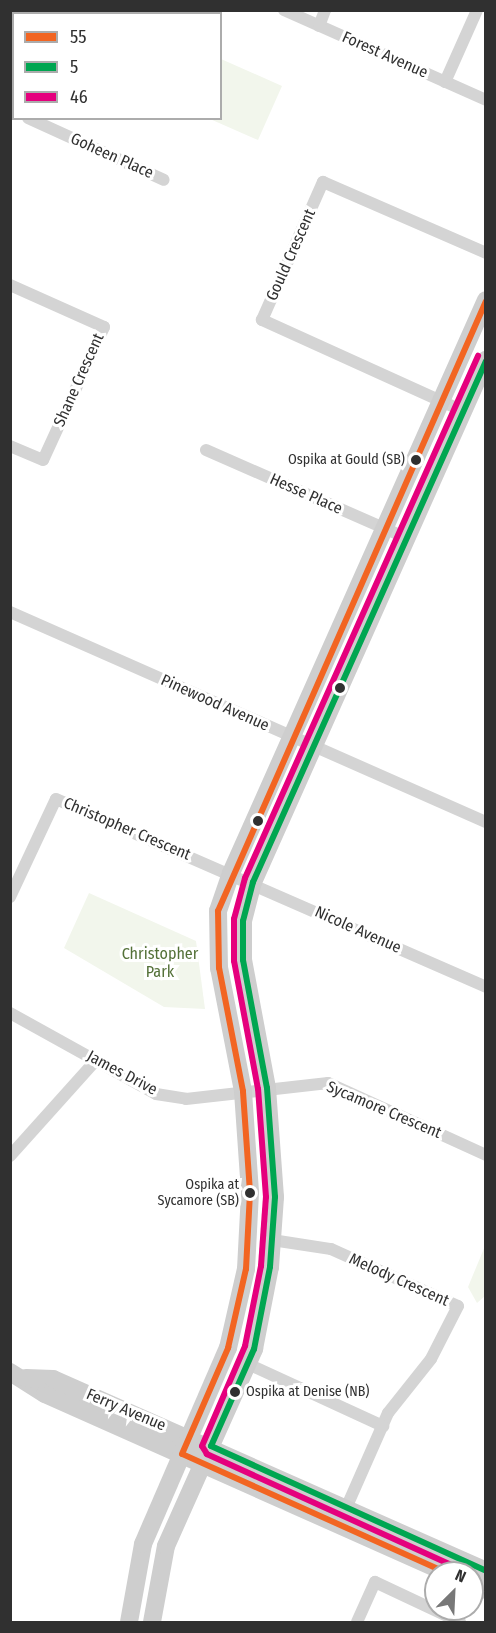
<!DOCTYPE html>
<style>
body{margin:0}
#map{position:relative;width:496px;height:1633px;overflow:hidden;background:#fff;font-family:"Fira Sans Condensed",sans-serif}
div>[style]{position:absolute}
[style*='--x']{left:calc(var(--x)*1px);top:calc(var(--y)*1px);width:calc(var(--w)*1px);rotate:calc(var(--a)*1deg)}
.green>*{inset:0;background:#f2f6ec}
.street>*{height:12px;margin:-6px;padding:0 6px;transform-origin:6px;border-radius:6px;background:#d4d4d4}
.secondary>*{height:18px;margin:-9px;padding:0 9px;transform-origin:9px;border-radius:9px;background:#cecece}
.bus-1>*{height:6px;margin:-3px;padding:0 3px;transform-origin:3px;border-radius:3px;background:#f26522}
.bus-2>*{height:6px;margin:-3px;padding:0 3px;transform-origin:3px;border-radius:3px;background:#00a651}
.bus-3>*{height:6px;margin:-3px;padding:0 3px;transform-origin:3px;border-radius:3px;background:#e5007d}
.dots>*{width:16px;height:16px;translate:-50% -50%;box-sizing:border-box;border:3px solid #fff;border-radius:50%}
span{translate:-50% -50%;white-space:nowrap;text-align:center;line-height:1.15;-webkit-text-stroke:6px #fff;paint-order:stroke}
.bus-label{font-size:14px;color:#303030}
.right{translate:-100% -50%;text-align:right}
.left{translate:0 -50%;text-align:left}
.street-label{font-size:16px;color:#303030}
.park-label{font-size:16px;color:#547138}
.frame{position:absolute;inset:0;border:12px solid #303030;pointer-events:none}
.legend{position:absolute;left:12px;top:12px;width:210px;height:108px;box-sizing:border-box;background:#fff;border:2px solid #acacac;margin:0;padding:8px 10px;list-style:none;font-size:18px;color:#303030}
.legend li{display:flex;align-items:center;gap:12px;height:30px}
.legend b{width:30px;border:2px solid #acacac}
.north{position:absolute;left:424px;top:1561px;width:60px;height:60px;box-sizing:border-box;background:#fff;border:2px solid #acacac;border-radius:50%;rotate:24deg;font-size:16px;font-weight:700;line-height:24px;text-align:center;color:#303030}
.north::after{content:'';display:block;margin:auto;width:21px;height:27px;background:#787878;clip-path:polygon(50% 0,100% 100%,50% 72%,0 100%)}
</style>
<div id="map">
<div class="green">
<i style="clip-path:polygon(221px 59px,282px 86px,258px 140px,210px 119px,220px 118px)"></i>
<i style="clip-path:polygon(89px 893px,196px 941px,205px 1009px,164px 1007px,64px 948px)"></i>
<i style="clip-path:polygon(485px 1246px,485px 1296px,477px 1303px,468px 1287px)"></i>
</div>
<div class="street">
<i style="--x:284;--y:10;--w:221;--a:24"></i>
<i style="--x:10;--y:18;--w:9;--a:-63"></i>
<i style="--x:319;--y:26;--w:17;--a:-69"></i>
<i style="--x:445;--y:82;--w:79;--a:-66"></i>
<i style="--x:10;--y:111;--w:4;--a:14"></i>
<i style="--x:28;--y:118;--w:149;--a:24.5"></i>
<i style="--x:10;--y:285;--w:103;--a:24.1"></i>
<i style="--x:104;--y:327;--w:146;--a:114.6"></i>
<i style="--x:43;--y:460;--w:36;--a:-157"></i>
<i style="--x:463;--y:411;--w:221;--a:-155.6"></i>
<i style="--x:262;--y:320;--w:151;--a:-66.2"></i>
<i style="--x:323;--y:182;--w:178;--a:23.5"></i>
<i style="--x:206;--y:450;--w:219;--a:23.7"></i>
<i style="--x:10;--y:612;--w:520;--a:23.81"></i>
<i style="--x:10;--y:897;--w:108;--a:-64.9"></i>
<i style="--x:56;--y:799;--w:469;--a:23.6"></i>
<i style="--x:10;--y:1013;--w:167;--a:29"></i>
<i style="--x:156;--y:1094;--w:30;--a:9"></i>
<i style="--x:186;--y:1099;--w:143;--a:-6.4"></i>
<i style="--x:328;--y:1083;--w:174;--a:24.5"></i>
<i style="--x:10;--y:1156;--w:129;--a:-48.1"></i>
<i style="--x:272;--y:1240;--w:60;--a:8.7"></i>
<i style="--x:331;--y:1249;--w:139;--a:24.2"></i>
<i style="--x:458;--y:1306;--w:59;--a:117"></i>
<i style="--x:431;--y:1359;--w:69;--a:128.5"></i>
<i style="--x:388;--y:1413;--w:111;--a:113.8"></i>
<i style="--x:248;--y:1364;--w:149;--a:24.7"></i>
<i style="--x:357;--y:1622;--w:44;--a:-65.8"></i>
<i style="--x:375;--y:1582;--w:94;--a:25.2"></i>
</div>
<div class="secondary">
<i style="--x:10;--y:1372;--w:41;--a:32.2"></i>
<i style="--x:45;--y:1394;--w:440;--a:24"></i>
<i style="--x:26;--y:1378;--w:27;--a:2"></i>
<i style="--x:53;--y:1379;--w:474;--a:23.9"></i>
<i style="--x:472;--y:1584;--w:15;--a:23"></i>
<i style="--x:129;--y:1622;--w:79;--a:-79.8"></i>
<i style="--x:143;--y:1544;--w:214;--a:-66.6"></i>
<i style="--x:228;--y:1348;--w:81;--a:-77.2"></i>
<i style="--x:246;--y:1269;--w:77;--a:-87"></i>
<i style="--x:250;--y:1192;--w:101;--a:-94"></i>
<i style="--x:243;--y:1091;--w:125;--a:-101"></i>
<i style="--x:219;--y:968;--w:57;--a:-91"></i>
<i style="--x:218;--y:911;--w:40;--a:-71.1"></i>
<i style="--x:231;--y:873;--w:627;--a:-66.01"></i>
<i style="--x:152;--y:1622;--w:77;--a:-79.6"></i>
<i style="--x:166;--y:1546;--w:216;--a:-65.9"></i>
<i style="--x:254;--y:1349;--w:84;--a:-79"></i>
<i style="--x:270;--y:1267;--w:70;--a:-85.9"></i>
<i style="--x:275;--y:1197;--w:109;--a:-94.2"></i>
<i style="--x:267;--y:1088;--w:130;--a:-100.6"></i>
<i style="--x:243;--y:960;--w:39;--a:-90"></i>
<i style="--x:243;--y:921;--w:40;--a:-75.6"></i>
<i style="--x:253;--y:882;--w:572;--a:-65.95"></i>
</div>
<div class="bus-1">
<i style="--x:447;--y:1573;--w:290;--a:-155.8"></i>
<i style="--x:182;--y:1454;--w:116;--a:-66.5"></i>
<i style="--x:228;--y:1348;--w:81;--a:-77.2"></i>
<i style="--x:246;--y:1269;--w:77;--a:-87"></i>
<i style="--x:250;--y:1192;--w:101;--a:-94"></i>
<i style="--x:243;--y:1091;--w:125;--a:-101"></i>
<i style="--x:219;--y:968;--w:57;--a:-91"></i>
<i style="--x:218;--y:911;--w:666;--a:-66.28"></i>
</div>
<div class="bus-2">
<i style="--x:486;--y:361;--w:571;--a:114.09"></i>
<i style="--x:253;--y:882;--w:40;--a:104.4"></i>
<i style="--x:243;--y:921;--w:39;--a:90"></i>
<i style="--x:243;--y:960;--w:130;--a:79.4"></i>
<i style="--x:267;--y:1088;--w:109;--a:85.8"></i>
<i style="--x:275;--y:1197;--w:70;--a:94.1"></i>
<i style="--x:270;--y:1267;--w:84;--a:101"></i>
<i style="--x:254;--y:1349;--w:106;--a:113.9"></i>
<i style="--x:211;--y:1446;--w:302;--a:24.4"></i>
</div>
<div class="bus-3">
<i style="--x:469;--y:1573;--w:288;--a:-155.6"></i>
<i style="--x:207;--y:1454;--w:9;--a:-122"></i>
<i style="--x:202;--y:1446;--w:109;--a:-66.7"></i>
<i style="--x:245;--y:1346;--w:82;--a:-78.7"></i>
<i style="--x:261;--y:1266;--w:69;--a:-85.9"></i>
<i style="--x:266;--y:1197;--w:108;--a:-94.2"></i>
<i style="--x:258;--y:1089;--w:130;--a:-100.6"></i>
<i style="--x:234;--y:961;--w:42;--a:-90"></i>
<i style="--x:234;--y:919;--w:42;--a:-75"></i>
<i style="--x:245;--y:878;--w:572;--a:-65.95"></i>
</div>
<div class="dots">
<i style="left:416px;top:460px;background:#303030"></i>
<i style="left:340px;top:688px;background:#303030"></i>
<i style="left:258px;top:821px;background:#303030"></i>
<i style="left:250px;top:1193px;background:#303030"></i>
<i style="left:235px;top:1392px;background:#303030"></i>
</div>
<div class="bus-label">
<span class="right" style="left:405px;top:460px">Ospika at Gould (SB)</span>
<span class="right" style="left:239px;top:1193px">Ospika at<br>Sycamore (SB)</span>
<span class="left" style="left:246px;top:1392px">Ospika at Denise (NB)</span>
</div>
<div class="street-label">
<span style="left:385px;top:55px;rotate:24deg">Forest Avenue</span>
<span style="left:112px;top:156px;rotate:24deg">Goheen Place</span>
<span style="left:291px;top:255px;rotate:-66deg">Gould Crescent</span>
<span style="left:79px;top:380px;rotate:-66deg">Shane Crescent</span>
<span style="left:306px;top:494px;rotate:24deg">Hesse Place</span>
<span style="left:215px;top:703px;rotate:24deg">Pinewood Avenue</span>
<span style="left:127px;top:829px;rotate:23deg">Christopher Crescent</span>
<span style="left:358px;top:930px;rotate:24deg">Nicole Avenue</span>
<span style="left:122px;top:1073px;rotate:28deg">James Drive</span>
<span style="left:384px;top:1110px;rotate:23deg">Sycamore Crescent</span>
<span style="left:399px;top:1280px;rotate:24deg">Melody Crescent</span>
<span style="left:126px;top:1410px;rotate:23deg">Ferry Avenue</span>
</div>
<div class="park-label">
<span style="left:160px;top:963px">Christopher<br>Park</span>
</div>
<div class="frame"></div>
<ul class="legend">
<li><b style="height:8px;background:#f26522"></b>55</li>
<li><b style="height:8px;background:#00a651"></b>5</li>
<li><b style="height:8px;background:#e5007d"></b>46</li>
</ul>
<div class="north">N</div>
</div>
